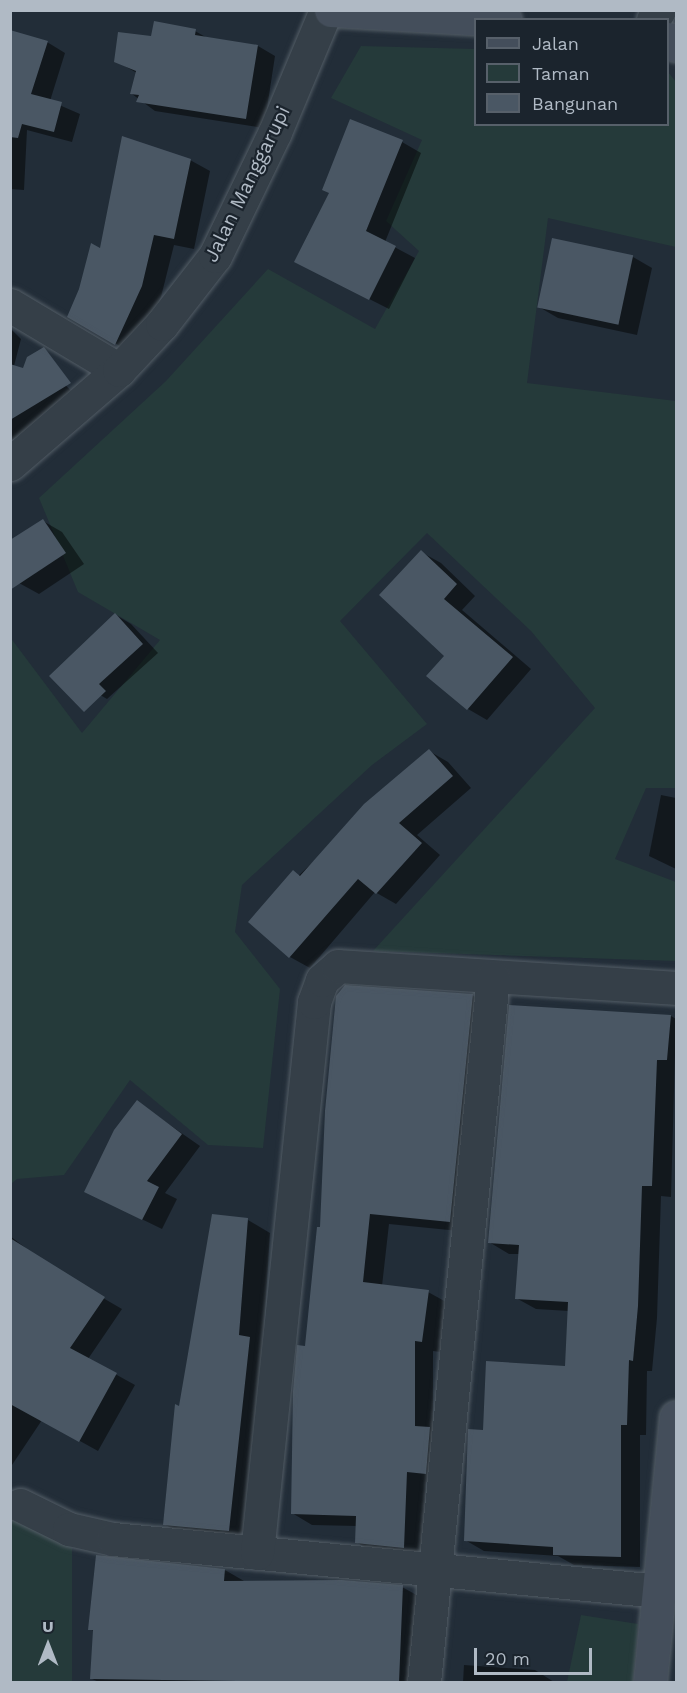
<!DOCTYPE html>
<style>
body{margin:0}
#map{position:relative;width:687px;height:1693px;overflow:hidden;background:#222d38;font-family:"Work Sans",sans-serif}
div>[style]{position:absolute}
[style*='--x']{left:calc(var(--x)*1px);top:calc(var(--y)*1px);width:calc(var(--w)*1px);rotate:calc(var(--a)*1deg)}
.green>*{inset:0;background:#253a3a}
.shadow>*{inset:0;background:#0007}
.building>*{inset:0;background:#4a5764;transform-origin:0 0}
.roads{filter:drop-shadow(0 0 2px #535d66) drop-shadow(0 0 2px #535d66)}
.street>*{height:33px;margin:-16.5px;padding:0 16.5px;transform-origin:16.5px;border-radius:16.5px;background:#353f48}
.secondary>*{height:33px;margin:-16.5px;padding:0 16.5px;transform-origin:16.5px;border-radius:16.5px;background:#444e5b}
span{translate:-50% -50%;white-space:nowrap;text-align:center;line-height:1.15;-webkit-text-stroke:4.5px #1b242d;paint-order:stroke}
.street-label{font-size:20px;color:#b0bac5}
.frame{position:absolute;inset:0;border:12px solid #b0bac5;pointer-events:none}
.legend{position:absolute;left:474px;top:18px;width:195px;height:108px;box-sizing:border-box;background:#1b242d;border:2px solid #57606a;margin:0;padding:8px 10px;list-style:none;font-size:18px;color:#b0bac5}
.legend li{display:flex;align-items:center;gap:12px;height:30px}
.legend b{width:30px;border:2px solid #57606a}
.north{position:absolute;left:18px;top:1615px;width:60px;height:60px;-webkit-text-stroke:4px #1b242d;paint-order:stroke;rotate:0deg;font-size:16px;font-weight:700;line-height:24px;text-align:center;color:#b0bac5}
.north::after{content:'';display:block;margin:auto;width:21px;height:27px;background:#b0bac5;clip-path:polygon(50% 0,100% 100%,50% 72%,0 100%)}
.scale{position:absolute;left:474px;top:1648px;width:118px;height:27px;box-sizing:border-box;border:3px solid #b0bac5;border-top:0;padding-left:8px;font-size:18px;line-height:21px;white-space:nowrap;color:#b0bac5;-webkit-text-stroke:4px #1b242d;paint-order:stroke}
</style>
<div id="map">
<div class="green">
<i style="clip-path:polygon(361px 46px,475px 49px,476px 124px,668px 124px,668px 72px,676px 82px,676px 247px,548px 218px,527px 383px,676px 401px,676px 788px,646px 788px,615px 859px,676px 882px,676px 961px,373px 951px,595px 708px,531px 631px,427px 533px,340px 621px,427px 724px,372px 765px,242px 885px,235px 932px,280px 989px,263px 1148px,208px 1145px,130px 1080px,64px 1175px,17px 1179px,11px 1184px,10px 637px,82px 733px,160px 640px,78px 592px,39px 498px,166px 381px,268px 269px,375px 329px,419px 251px,386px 221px,422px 140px,331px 98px)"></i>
<i style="clip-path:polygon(10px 1513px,72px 1548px,72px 1682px,11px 1682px)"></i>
<i style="clip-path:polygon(581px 1615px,638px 1624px,633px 1682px,567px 1682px)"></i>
</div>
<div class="shadow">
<i style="clip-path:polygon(195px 31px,209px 39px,258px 46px,275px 56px,264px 128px,155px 111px,132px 94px,137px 73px,116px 61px,152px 38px)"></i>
<i style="clip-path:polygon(10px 32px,47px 42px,65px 53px,50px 101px,80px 114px,72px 142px,27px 130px,24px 190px,10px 189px)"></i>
<i style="clip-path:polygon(402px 142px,421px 153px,385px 242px,415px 258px,389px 309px,296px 262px)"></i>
<i style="clip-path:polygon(190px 160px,210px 171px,194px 249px,174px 245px,161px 297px,135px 355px,69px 316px,101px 250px)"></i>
<i style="clip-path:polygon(633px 257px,652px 268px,637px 335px,558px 318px,539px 307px)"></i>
<i style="clip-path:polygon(10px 328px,21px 339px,14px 366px,24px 370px,47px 366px,79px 399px,10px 441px)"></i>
<i style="clip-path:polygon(43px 521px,62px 532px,84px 564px,39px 594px,19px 583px)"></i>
<i style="clip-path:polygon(421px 552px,441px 563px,475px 596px,462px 610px,531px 669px,487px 720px,468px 709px,446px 656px)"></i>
<i style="clip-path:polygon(116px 615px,131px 624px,158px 653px,107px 699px,92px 690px)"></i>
<i style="clip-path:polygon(429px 751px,448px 762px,471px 788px,417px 835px,440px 855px,396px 904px,375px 892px,310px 968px,290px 957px,250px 922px)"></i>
<i style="clip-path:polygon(661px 795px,676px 798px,676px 869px,649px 856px)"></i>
<i style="clip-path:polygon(472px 995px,491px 1006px,469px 1232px,389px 1224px,382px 1286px,428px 1292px,448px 1303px,441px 1352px,433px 1351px,433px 1430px,445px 1484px,426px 1482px,423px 1558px,376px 1554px,356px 1542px,357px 1526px,312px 1525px,292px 1513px,322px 1229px)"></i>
<i style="clip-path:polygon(671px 1016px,676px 1019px,671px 1197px,661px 1196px,657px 1318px,652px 1371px,647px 1371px,646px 1435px,640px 1435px,640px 1567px,574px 1565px,558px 1556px,484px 1551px,465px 1540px,469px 1431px,484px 1432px,566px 1367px,569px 1311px,536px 1309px,516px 1298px,520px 1254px,509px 1254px,489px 1242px)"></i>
<i style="clip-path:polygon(137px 1102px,200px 1146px,165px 1193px,177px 1199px,162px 1229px,86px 1192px)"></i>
<i style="clip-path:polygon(248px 1220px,270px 1233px,251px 1543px,187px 1537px,164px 1524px)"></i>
<i style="clip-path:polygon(10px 1236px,53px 1269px,122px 1309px,88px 1359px,135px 1385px,98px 1451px,42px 1420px,10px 1468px)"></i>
<i style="clip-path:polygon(225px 1570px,244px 1581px,402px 1587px,422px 1598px,418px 1682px,99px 1682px,92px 1679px,94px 1631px,90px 1629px)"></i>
<i style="clip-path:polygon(464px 1665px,535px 1670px,554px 1682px,463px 1682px)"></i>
</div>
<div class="building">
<i style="clip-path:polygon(154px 21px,196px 29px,195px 35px,258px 45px,246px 119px,136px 102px,139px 95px,130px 94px,136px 71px,114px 62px,118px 32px,151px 36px)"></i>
<i style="clip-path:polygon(10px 30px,48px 41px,31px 94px,62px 102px,54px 132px,22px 124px,18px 138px,10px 137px)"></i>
<i style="clip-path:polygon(350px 119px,403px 140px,366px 231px,396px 246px,369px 300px,294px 262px,329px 193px,322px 190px)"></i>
<i style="clip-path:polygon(122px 136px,191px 159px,174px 239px,154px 235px,142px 286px,115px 345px,67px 317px,79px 289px,91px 243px,100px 248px)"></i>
<i style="left:552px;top:238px;width:83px;height:71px;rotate:12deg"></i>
<i style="clip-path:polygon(44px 347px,71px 383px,10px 420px,10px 364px,23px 368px,27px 357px)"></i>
<i style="clip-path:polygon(43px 519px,66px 553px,10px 590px,10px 540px)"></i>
<i style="clip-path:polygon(421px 550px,457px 584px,444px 599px,513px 657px,467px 710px,426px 676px,444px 656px,379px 595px)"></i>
<i style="clip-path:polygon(115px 613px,143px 644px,99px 684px,106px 691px,84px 712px,49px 676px)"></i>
<i style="clip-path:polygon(429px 749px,453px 776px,399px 823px,422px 843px,376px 894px,358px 879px,289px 958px,248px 922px,293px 870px,300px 876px,364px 804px)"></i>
<i style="clip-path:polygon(345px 985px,473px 994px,450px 1222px,370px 1214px,363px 1282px,429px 1290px,422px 1342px,415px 1341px,415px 1426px,430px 1427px,426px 1474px,407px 1472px,404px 1548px,355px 1543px,356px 1516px,291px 1514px,293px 1391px,297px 1345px,305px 1346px,317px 1227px,320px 1227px,325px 1111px,336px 996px)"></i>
<i style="clip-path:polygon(509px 1005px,671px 1015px,667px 1060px,657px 1060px,652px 1186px,642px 1186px,638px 1306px,633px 1361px,629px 1360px,627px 1425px,621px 1425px,621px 1557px,553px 1555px,553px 1547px,464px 1541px,468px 1429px,483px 1430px,486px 1361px,565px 1366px,568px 1302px,515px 1299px,519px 1245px,488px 1243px)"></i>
<i style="clip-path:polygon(137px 1100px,182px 1134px,147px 1181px,159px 1187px,142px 1220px,84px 1192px,114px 1130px)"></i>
<i style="clip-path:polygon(212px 1214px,248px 1218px,239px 1335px,250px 1337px,229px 1531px,163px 1525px,175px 1404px,179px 1406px)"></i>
<i style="clip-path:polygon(10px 1238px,105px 1297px,70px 1348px,117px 1373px,79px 1442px,10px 1404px)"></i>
<i style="clip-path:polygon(96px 1555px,225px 1569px,224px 1581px,342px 1580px,403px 1585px,399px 1683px,90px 1679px,93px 1630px,88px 1630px)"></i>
</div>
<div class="roads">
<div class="street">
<i style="--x:653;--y:20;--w:12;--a:-59"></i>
<i style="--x:10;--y:305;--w:127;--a:30.8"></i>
<i style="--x:10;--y:464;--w:144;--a:-40.8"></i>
<i style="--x:119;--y:370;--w:63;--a:-46.9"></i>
<i style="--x:162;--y:324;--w:86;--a:-52.1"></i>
<i style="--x:215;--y:256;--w:138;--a:-64.2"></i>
<i style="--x:275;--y:132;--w:132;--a:-67.3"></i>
<i style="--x:20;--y:1505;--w:55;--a:26.1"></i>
<i style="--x:69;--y:1529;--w:45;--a:12.8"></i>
<i style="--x:113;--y:1539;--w:548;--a:5.44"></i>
<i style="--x:257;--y:1553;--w:554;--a:-84.09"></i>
<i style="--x:314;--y:1002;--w:23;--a:-70"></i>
<i style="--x:322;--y:980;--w:21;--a:-41"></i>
<i style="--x:338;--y:966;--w:339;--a:3.7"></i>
<i style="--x:424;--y:1682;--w:708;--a:-84.41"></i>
</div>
<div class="secondary">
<i style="--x:331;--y:10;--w:174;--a:3.3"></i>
<i style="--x:668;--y:39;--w:10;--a:37"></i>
<i style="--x:650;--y:1682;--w:266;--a:-84.4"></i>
</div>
</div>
<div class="street-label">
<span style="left:247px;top:184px;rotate:-64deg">Jalan Manggarupi</span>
</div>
<div class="frame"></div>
<ul class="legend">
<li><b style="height:8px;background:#444e5b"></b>Jalan</li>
<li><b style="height:16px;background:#253a3a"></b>Taman</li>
<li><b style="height:16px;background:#4a5764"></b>Bangunan</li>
</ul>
<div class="north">U</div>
<div class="scale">20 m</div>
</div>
